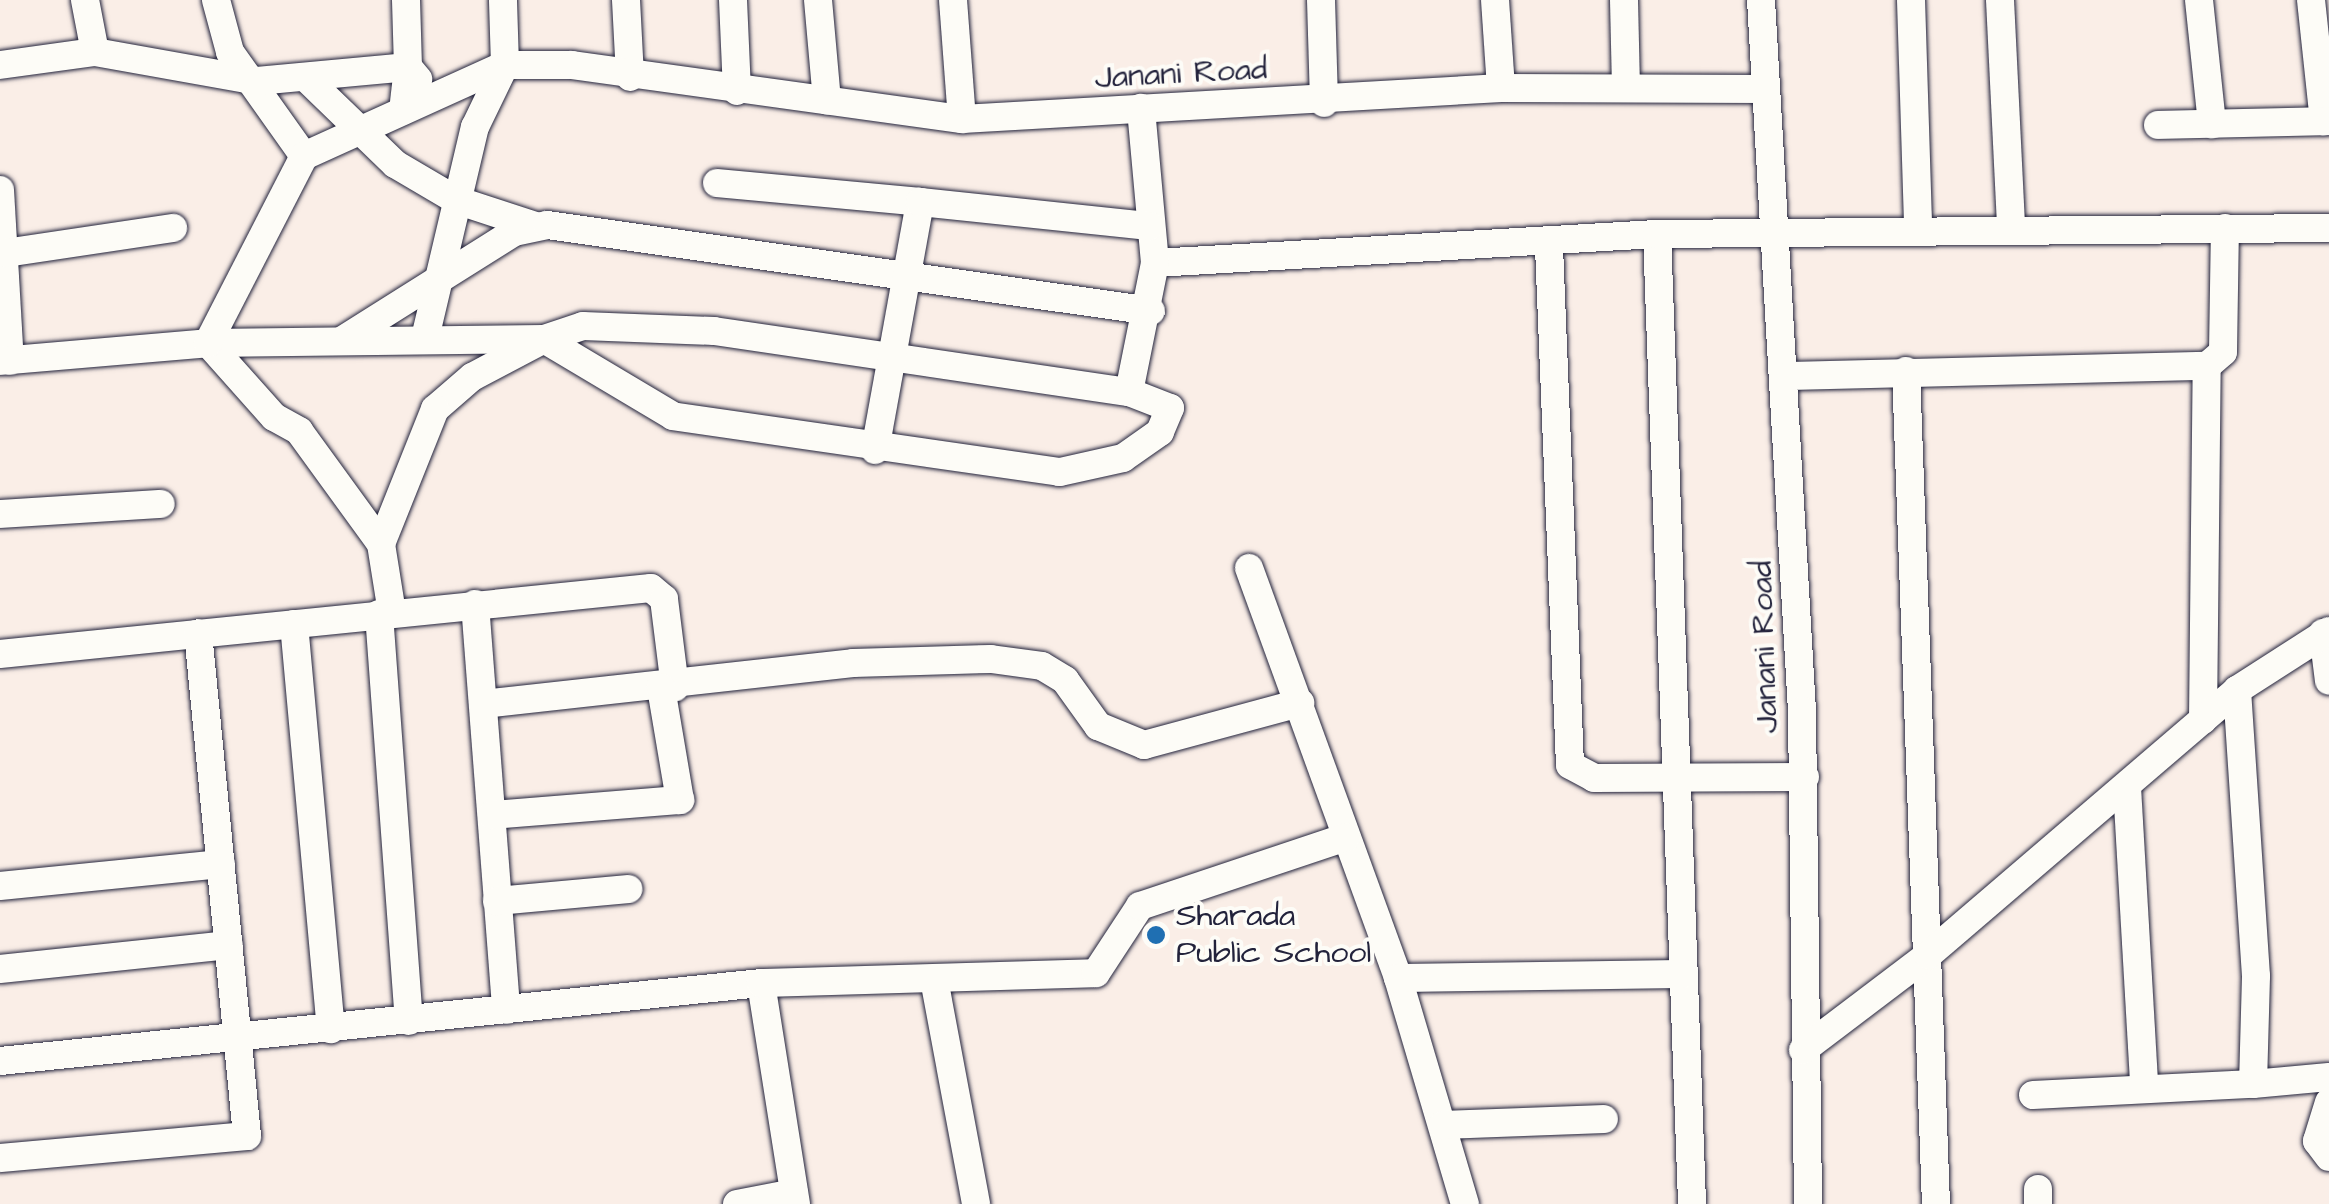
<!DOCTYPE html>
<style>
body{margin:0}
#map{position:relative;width:2329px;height:1204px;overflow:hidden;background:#faeee7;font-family:"Architects Daughter",sans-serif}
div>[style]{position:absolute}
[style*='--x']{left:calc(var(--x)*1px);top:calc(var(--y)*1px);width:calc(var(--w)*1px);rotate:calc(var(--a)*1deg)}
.roads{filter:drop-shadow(0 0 2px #22223b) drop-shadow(0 0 2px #22223b)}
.minor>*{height:28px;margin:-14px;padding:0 14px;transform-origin:14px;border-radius:14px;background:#fdfcf7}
.dots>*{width:28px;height:28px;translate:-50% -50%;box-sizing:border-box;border:5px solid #fdfcf7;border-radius:50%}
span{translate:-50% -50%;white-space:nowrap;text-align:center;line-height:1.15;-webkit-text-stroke:8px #fdfcf7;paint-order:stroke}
.street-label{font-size:32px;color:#22223b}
.poi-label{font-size:32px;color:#22223b}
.left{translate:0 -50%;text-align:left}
</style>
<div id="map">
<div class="roads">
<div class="minor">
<i style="--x:85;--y:0;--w:53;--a:79.1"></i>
<i style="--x:216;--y:0;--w:54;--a:74.9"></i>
<i style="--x:230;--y:52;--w:128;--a:54.6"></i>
<i style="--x:406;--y:0;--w:67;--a:88.3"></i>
<i style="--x:408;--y:67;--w:16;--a:50"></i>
<i style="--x:626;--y:0;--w:77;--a:87"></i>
<i style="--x:733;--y:0;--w:91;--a:87.5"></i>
<i style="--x:818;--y:0;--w:101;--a:84.9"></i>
<i style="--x:953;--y:0;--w:119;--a:85.7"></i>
<i style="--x:1321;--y:0;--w:103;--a:88.3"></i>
<i style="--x:1495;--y:0;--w:88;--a:86.1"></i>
<i style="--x:1624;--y:0;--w:85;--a:88.7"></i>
<i style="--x:1761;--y:0;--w:712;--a:86.7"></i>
<i style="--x:1802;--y:711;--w:493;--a:89.3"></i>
<i style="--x:1911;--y:0;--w:229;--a:88.2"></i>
<i style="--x:2000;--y:0;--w:229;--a:87.2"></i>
<i style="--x:2199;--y:0;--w:125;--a:84"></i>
<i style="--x:2311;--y:0;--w:122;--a:83.9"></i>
<i style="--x:0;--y:65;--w:96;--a:-7.8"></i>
<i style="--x:95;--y:52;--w:165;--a:10.1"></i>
<i style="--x:257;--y:81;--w:152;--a:-5.3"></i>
<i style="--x:408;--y:67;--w:44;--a:96.5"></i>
<i style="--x:305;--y:77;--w:125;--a:44"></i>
<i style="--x:395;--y:164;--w:71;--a:30.5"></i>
<i style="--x:456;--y:200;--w:83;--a:18.2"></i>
<i style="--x:2158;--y:125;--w:171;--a:-1.3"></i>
<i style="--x:717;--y:183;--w:204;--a:5.3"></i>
<i style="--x:0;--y:190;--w:171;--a:86.7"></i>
<i style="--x:1657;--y:234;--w:971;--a:87.93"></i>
<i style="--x:1549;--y:247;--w:518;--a:87.68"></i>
<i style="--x:1570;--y:765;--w:27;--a:28"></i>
<i style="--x:1594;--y:778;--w:211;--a:-0.3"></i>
<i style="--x:5;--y:253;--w:170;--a:-8.5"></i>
<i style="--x:1155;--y:263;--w:503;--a:-3.31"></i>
<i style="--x:1657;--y:234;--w:672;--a:-0.51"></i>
<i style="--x:425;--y:338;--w:217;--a:-76.7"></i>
<i style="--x:475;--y:127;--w:69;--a:-64.2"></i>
<i style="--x:505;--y:65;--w:65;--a:-91.8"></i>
<i style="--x:341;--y:341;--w:204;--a:-32.2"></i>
<i style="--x:514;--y:232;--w:34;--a:-12"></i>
<i style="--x:547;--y:225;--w:610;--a:8.1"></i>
<i style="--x:208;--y:343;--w:336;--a:-0.7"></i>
<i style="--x:544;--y:339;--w:41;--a:-18.4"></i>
<i style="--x:583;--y:326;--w:131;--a:2.2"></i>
<i style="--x:714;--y:331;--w:419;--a:8.4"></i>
<i style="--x:1129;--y:392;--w:44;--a:21.3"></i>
<i style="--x:1170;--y:408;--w:26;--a:113"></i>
<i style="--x:1160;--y:432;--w:45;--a:144.9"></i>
<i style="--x:1123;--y:458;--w:65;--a:167.5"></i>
<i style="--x:1060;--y:472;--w:391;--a:-171.8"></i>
<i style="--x:673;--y:416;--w:150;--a:-149.2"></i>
<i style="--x:544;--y:339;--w:81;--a:152.2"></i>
<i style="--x:472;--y:377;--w:49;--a:139.1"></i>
<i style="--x:435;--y:409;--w:145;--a:111.8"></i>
<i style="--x:208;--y:343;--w:99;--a:48.3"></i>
<i style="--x:274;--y:417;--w:29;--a:29"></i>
<i style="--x:299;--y:431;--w:140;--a:54"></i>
<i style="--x:381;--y:544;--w:70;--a:80.9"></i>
<i style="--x:0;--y:361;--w:209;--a:-4.9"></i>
<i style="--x:208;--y:343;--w:210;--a:-62.8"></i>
<i style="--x:304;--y:156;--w:221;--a:-24.4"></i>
<i style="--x:505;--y:65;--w:67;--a:0"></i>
<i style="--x:572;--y:65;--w:394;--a:7.9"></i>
<i style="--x:962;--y:119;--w:540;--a:-3.29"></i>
<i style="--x:1501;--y:88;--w:262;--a:0.2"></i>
<i style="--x:1906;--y:371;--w:834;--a:87.94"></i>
<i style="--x:1789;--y:376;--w:418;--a:-1.4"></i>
<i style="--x:2207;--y:366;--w:21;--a:-41"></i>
<i style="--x:2223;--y:352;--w:124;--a:-89.1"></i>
<i style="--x:1129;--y:392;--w:132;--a:-78.6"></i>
<i style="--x:1155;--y:263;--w:156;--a:-95.2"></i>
<i style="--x:875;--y:450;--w:252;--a:-79.7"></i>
<i style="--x:920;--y:202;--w:231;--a:6"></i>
<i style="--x:0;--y:514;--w:161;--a:-3.6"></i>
<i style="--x:1249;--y:568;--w:436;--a:70"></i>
<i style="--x:1398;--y:978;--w:236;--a:73.5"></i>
<i style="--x:475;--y:604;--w:407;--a:85.6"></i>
<i style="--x:379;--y:614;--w:408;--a:85.8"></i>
<i style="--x:294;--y:624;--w:407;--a:84.8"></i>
<i style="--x:2323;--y:633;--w:48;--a:82.9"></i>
<i style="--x:0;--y:654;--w:654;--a:-5.79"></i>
<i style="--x:651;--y:588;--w:17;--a:40"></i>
<i style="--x:664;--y:599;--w:89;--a:82.9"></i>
<i style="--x:483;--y:704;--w:372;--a:-6.3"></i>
<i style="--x:853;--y:663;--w:138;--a:-1.7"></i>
<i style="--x:991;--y:659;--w:51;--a:7.8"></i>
<i style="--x:1042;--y:666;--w:27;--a:31"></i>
<i style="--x:1065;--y:680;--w:57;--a:54.3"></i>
<i style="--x:1098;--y:726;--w:50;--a:22.4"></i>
<i style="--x:1144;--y:745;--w:162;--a:-15.1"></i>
<i style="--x:2203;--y:720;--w:354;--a:-89.4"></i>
<i style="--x:2127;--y:787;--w:298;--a:86.7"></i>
<i style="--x:492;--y:815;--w:189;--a:-4.6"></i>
<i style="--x:680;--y:800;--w:114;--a:-99.6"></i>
<i style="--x:0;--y:886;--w:222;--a:-5.7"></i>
<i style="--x:497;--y:901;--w:132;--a:-5.2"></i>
<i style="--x:0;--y:969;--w:230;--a:-6"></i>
<i style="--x:1398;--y:978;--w:285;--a:-0.8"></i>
<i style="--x:934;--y:979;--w:229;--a:79.4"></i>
<i style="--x:761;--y:983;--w:224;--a:81"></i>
<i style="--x:1803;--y:1050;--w:157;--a:-37.2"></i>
<i style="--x:1928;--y:955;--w:407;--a:-40.6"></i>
<i style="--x:2237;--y:690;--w:109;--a:-32.7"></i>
<i style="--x:0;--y:1061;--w:765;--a:-5.85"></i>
<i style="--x:761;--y:983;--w:335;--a:-1.7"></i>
<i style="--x:1096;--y:973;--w:80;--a:-56.7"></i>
<i style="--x:1140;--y:906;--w:217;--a:-18.5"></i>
<i style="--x:2253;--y:1084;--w:76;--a:-5.3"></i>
<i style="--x:2033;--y:1095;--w:220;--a:-2.9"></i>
<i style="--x:2253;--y:1084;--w:108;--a:-88.4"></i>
<i style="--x:2256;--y:976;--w:287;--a:-93.8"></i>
<i style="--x:2329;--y:1102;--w:41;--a:107.1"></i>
<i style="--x:2317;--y:1141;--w:20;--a:53"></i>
<i style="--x:1443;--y:1125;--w:161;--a:-2.1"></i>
<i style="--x:0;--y:1158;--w:248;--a:-5.1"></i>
<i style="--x:247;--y:1136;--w:505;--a:-95.56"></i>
<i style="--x:2038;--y:1189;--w:15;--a:90"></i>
<i style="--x:737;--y:1204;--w:58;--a:-10.9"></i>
</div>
</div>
<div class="dots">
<i style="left:1156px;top:935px;background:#1f6fb2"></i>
</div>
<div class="street-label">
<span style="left:1181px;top:74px;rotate:-3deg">Janani Road</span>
<span style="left:1765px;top:647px;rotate:-92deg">Janani Road</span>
</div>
<div class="poi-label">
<span class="left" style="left:1176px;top:935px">Sharada<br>Public School</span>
</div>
</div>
